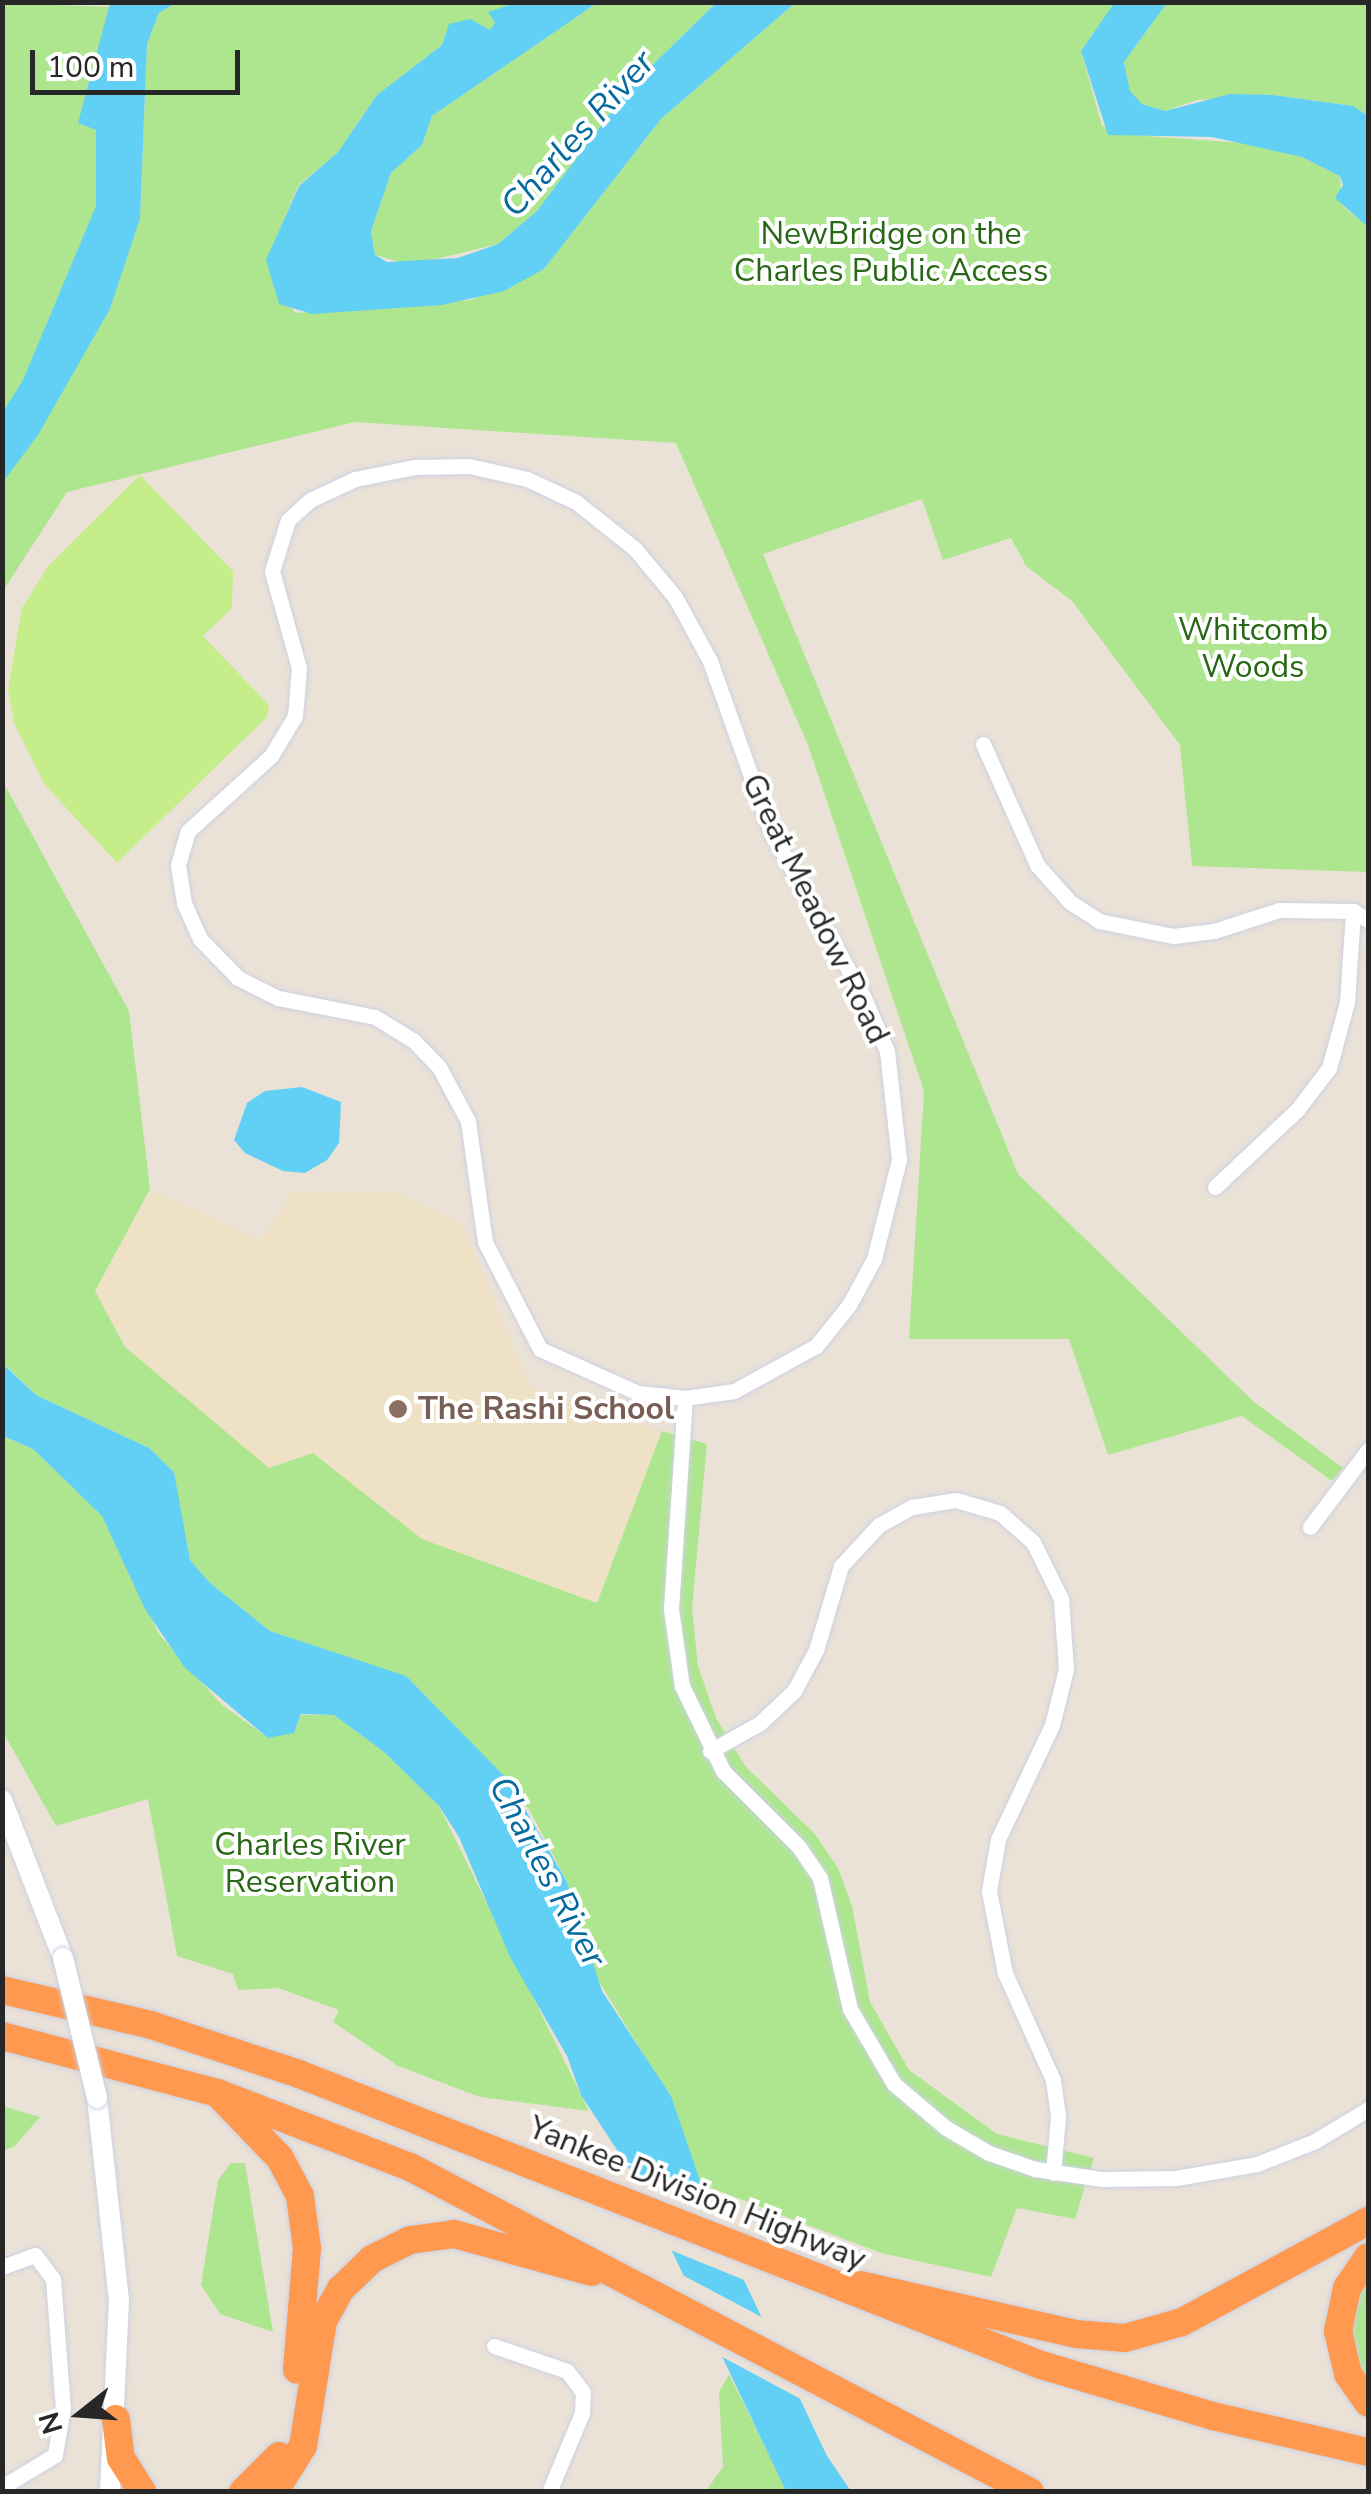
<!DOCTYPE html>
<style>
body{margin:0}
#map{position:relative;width:1371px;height:2494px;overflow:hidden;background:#ebe2d7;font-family:"Nunito Sans",sans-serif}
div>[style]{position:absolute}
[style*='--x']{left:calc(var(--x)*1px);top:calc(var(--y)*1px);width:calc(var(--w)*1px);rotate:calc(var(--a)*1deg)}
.education>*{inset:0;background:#efe1c5}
.green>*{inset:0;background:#aee68f}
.pitch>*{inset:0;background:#c5ee8a}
.water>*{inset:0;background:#62d0f5}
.pier>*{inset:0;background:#ebe2d7}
.roads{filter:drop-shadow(0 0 2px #cdd1e2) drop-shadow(0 0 2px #cdd1e2)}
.minor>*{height:15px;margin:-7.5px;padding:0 7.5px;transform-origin:7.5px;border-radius:7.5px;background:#fff}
.secondary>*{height:20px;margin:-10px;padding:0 10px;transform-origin:10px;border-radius:10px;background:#fff}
.motorway>*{height:28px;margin:-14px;padding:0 14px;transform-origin:14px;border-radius:14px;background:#ff994f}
.bridges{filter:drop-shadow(0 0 2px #cdd1e2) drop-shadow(0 0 2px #cdd1e2)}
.secondary-bridge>*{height:20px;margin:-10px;padding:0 10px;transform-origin:10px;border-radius:10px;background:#fff}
.dots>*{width:28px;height:28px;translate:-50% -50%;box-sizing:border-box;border:5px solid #fff;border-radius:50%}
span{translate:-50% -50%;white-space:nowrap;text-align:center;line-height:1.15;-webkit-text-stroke:8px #fff;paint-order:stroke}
.park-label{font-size:32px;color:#276715}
.street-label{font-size:32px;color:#272727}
.education-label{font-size:32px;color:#785e54;font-weight:700}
.left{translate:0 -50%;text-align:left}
.water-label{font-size:35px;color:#056b9e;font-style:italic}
.frame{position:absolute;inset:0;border:5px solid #272727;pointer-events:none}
.north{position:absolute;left:30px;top:2364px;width:100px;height:100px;-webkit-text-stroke:8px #fff;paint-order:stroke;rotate:253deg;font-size:28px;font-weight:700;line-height:40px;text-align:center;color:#272727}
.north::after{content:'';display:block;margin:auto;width:35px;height:45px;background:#272727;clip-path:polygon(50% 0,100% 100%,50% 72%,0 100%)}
.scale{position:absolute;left:30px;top:50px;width:210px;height:45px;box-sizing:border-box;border:5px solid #272727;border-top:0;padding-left:12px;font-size:30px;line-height:35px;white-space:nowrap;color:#272727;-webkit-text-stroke:8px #fff;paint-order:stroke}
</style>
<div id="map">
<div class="education">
<i style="clip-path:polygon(150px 1189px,261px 1240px,292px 1192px,392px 1191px,462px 1223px,530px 1387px,662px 1431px,598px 1604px,421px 1539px,313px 1453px,270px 1469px,125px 1347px,94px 1291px)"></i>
</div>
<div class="green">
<i style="clip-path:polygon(3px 3px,111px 7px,84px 108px,96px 124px,104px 171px,93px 229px,17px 397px,3px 412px)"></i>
<i style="clip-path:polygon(176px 3px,518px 3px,489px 12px,495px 23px,490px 30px,474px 23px,445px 35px,442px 45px,377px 95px,338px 152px,298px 186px,267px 260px,295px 313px,471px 300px,544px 269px,661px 119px,795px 3px,1115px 3px,1081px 51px,1102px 126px,1130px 135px,1245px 143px,1302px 157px,1340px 176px,1342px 205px,1368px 227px,1368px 872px,1192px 866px,1180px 745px,1072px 601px,1026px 566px,1011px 538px,943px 560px,922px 499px,763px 554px,1018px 1174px,1254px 1402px,1343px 1468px,1332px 1481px,1242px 1416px,1108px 1455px,1069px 1339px,909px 1339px,924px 1091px,808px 745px,676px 443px,355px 422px,67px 492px,3px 591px,3px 482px,110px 309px,140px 219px,147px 44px,159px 13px)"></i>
<i style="clip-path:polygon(597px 3px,716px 3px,629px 88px,537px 211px,498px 244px,411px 265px,375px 255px,371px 231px,391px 173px,422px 145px,432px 116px)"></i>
<i style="clip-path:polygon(1167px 3px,1368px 3px,1368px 116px,1353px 106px,1273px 95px,1197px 100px,1165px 111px,1141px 104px,1130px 91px,1124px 62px)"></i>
<i style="clip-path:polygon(2px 780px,129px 1011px,150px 1189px,95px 1291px,125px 1347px,269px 1468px,313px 1453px,422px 1539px,597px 1603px,662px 1431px,707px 1444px,692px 1609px,698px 1666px,716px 1718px,746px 1767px,814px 1833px,838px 1868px,852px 1906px,870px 2002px,909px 2070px,997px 2134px,1094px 2158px,1075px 2219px,1017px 2208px,991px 2277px,881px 2253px,701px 2184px,669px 2096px,589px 1965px,567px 1882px,529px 1809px,403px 1676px,270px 1631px,210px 1583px,190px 1560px,173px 1471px,149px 1448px,36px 1395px,3px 1363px)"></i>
<i style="clip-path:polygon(2px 1436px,33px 1449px,102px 1516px,159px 1634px,221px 1704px,268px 1738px,296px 1728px,301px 1715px,334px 1715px,384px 1752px,439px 1806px,589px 2111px,480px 2097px,398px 2066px,333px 2022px,339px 2010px,278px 1988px,238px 1990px,233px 1974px,177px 1956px,148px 1799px,56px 1826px,3px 1732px)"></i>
<i style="clip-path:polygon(2px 2106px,40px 2117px,14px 2147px,3px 2150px)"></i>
<i style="clip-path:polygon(231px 2163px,245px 2163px,273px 2332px,220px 2314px,201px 2285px,218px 2180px)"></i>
<i style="clip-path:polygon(1368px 2272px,1368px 2392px,1351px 2363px,1351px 2305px)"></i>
<i style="clip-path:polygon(729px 2374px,779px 2475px,786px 2491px,705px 2492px,723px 2467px,719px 2392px)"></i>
</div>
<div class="pitch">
<i style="clip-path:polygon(140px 475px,233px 571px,232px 608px,203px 636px,269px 705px,267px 717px,117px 863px,45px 785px,14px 723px,8px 689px,22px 608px,49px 565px)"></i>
</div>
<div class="water">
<i style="clip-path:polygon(518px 2px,597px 3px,432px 116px,422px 145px,391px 173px,371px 231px,375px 255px,387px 262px,458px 258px,498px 244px,537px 211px,629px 88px,716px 3px,795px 3px,661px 119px,544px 269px,504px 291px,442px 305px,312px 314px,279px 304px,266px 260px,299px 186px,338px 152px,377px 95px,442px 45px,449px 24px,470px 19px,490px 30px,495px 23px,488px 12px)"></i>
<i style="clip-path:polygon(1115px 2px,1167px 3px,1124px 62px,1130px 91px,1142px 104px,1165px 111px,1230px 94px,1273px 95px,1353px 106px,1368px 116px,1368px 227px,1335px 198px,1343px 185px,1340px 176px,1302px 157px,1212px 137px,1108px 135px,1081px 51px)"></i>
<i style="clip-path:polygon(110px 3px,176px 3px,159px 13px,147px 44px,140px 219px,110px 309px,38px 435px,3px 482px,3px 412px,23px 380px,96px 206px,96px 130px,78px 123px)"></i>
<i style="clip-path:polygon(302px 1087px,341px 1102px,339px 1143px,327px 1160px,305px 1173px,283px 1171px,245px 1153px,234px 1140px,247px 1103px,265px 1091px)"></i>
<i style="clip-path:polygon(2px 1363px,36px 1395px,149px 1448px,174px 1472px,190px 1560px,210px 1583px,270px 1631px,406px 1676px,509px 1781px,567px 1882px,602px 1991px,671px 2096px,708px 2204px,827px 2456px,851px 2491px,786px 2491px,642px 2188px,581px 2095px,567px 2056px,511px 1959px,459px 1837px,439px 1806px,384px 1752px,334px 1715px,301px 1714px,294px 1733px,268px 1738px,185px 1668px,145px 1609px,102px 1516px,33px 1449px,3px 1436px)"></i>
</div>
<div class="pier">
<i style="clip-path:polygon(629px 2175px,717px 2210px,754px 2284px,663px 2247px)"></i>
<i style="clip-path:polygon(673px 2270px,775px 2324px,810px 2404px,713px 2352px)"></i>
</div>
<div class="roads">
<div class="minor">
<i style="--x:469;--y:466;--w:59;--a:12.6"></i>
<i style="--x:527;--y:479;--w:54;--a:25.1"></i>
<i style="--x:576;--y:502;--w:75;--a:38.5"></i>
<i style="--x:635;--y:549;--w:62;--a:50.2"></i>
<i style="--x:675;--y:597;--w:73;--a:61.3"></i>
<i style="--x:710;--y:661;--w:182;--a:70.4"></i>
<i style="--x:771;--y:832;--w:190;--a:60.7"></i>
<i style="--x:864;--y:998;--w:58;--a:66.5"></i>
<i style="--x:887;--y:1051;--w:110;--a:83.7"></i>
<i style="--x:899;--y:1160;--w:102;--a:104.2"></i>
<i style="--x:874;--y:1259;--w:52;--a:118.5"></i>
<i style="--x:849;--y:1305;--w:53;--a:128.8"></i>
<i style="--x:816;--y:1346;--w:94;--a:151.2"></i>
<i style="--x:734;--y:1391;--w:49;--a:171.9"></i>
<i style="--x:685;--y:1398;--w:47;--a:-173.9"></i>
<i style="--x:638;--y:1393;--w:107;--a:-155.8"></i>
<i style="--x:540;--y:1349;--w:120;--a:-117.2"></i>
<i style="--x:485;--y:1242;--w:122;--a:-98"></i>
<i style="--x:468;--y:1121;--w:61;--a:-118.2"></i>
<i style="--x:439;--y:1067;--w:36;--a:-134"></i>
<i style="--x:414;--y:1041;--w:46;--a:-148.4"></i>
<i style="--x:375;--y:1017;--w:99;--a:-168.9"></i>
<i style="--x:278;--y:998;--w:45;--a:-153.4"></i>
<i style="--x:238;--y:978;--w:54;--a:-134.3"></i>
<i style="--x:200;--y:939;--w:39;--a:-114"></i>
<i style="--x:184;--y:903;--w:38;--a:-99"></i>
<i style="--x:178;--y:865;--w:35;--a:-74"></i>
<i style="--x:188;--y:831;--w:112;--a:-42.1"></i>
<i style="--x:271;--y:756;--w:47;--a:-59"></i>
<i style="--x:295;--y:716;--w:48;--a:-85.2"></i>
<i style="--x:299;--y:668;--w:101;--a:-105.6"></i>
<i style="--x:272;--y:571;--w:53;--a:-72.6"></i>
<i style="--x:288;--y:520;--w:30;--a:-42"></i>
<i style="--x:310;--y:500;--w:50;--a:-25"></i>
<i style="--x:355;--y:479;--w:60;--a:-11.5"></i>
<i style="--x:414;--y:467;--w:55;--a:-1"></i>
<i style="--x:983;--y:744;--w:133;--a:65.9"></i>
<i style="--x:1037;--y:865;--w:50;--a:48.3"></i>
<i style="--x:1070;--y:902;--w:35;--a:33"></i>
<i style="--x:1099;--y:921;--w:76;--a:11.5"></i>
<i style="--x:1173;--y:936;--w:41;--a:-7"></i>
<i style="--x:1214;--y:931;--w:68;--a:-17.9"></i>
<i style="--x:1279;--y:910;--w:74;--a:0.8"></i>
<i style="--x:1353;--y:911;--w:17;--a:31"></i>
<i style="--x:1215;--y:1187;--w:112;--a:-43.2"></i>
<i style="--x:1297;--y:1110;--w:53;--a:-52.7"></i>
<i style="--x:1329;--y:1068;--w:68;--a:-74.7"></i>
<i style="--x:1347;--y:1002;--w:91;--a:-86.2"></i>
<i style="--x:685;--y:1398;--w:211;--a:93.8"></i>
<i style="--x:671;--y:1609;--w:78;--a:81.9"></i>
<i style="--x:682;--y:1686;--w:94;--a:64.2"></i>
<i style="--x:723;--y:1771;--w:107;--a:45"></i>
<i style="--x:799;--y:1847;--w:37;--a:56"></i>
<i style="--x:820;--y:1878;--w:134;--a:77.1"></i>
<i style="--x:850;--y:2009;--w:87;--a:59.6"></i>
<i style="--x:894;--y:2084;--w:68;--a:40.2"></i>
<i style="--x:946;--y:2128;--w:50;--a:30.2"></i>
<i style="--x:989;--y:2153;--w:49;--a:19.2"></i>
<i style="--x:1035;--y:2169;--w:68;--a:8.5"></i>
<i style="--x:1102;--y:2179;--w:74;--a:-0.8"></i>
<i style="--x:1176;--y:2178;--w:82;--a:-9.8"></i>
<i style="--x:1257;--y:2164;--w:62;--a:-21.6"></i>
<i style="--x:1315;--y:2141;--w:62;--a:-31.1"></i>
<i style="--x:1310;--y:1527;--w:96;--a:-53"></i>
<i style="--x:710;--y:1751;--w:57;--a:-29.2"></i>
<i style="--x:760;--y:1723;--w:47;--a:-43.3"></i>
<i style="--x:794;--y:1691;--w:47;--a:-61.8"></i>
<i style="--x:816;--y:1650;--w:88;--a:-73.4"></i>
<i style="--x:841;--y:1566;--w:56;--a:-47.2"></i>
<i style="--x:879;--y:1525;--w:38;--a:-29"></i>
<i style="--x:912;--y:1507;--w:45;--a:-9"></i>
<i style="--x:956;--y:1500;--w:46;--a:16.5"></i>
<i style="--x:1000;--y:1513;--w:44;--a:41.3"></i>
<i style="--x:1033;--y:1542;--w:64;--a:63.8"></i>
<i style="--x:1061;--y:1599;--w:70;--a:85.9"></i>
<i style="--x:1066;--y:1669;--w:58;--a:104"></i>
<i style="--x:1052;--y:1725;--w:126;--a:115.3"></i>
<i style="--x:998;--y:1839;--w:53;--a:99.8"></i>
<i style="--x:989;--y:1891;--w:84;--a:79"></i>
<i style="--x:1005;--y:1973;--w:117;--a:65.8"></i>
<i style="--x:1053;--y:2080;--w:37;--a:82"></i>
<i style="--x:1058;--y:2117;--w:56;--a:95.1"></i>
<i style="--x:2;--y:2267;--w:35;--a:-20"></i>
<i style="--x:35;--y:2255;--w:30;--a:53"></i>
<i style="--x:53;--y:2279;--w:129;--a:85.6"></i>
<i style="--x:63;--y:2408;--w:48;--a:99.7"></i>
<i style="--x:55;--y:2455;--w:62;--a:148.9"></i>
<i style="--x:494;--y:2346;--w:77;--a:18.9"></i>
<i style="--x:567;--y:2371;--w:26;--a:53"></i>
<i style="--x:583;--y:2392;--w:21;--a:93"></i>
<i style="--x:582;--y:2413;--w:86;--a:112.7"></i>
</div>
<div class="secondary">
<i style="--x:2;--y:1800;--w:169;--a:68.9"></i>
<i style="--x:97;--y:2098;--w:203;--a:83.8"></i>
<i style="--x:119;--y:2300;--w:192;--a:92.7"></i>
</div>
<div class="motorway">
<i style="--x:2;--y:1990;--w:153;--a:13.2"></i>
<i style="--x:151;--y:2025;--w:156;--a:18.3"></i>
<i style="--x:299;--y:2074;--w:797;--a:21.41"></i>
<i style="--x:1041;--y:2365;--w:179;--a:16.5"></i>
<i style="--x:1213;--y:2416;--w:159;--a:13.1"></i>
<i style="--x:2;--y:2036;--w:223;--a:14.8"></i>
<i style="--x:218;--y:2093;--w:206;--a:21.1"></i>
<i style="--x:410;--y:2167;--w:700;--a:27.66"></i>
<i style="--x:222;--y:2098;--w:83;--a:46"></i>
<i style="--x:280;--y:2158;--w:43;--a:62.2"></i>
<i style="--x:300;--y:2196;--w:52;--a:82.3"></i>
<i style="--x:307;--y:2248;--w:122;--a:94.7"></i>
<i style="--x:1368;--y:2257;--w:37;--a:124"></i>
<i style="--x:1347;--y:2288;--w:44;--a:101.8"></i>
<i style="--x:1338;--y:2331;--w:44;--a:76.9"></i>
<i style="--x:1348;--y:2374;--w:35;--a:55"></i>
<i style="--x:860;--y:2285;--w:221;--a:12.8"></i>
<i style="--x:1076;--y:2334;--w:49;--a:4.7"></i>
<i style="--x:1125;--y:2338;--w:59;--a:-15.7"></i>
<i style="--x:1182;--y:2322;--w:212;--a:-28.5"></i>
<i style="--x:116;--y:2419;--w:39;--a:83"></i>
<i style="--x:121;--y:2458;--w:40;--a:58"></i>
<i style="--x:243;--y:2492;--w:51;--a:-45"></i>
<i style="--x:274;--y:2492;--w:54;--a:-57.8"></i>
<i style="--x:303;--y:2446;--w:127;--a:-80.9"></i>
<i style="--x:323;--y:2321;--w:37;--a:-61"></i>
<i style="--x:341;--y:2289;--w:43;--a:-44.1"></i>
<i style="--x:372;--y:2259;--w:42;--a:-26.6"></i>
<i style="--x:410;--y:2240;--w:44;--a:-7.8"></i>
<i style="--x:454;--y:2234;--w:143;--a:15.4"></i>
</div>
</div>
<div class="bridges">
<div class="secondary-bridge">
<i style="--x:63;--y:1958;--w:144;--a:76.3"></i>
</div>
</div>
<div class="dots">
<i style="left:398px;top:1409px;background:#8d6e63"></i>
</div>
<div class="park-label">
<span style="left:891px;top:253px">NewBridge on the<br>Charles Public Access</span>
<span style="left:1253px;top:649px">Whitcomb<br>Woods</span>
<span style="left:310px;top:1864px">Charles River<br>Reservation</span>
</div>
<div class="street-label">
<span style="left:815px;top:909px;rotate:64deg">Great Meadow Road</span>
<span style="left:697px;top:2194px;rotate:22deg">Yankee Division Highway</span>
</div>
<div class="education-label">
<span class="left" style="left:418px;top:1409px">The Rashi School</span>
</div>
<div class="water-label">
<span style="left:578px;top:134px;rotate:-48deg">Charles River</span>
<span style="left:547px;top:1872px;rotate:62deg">Charles River</span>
</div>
<div class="frame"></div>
<div class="north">N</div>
<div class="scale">100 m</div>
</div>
